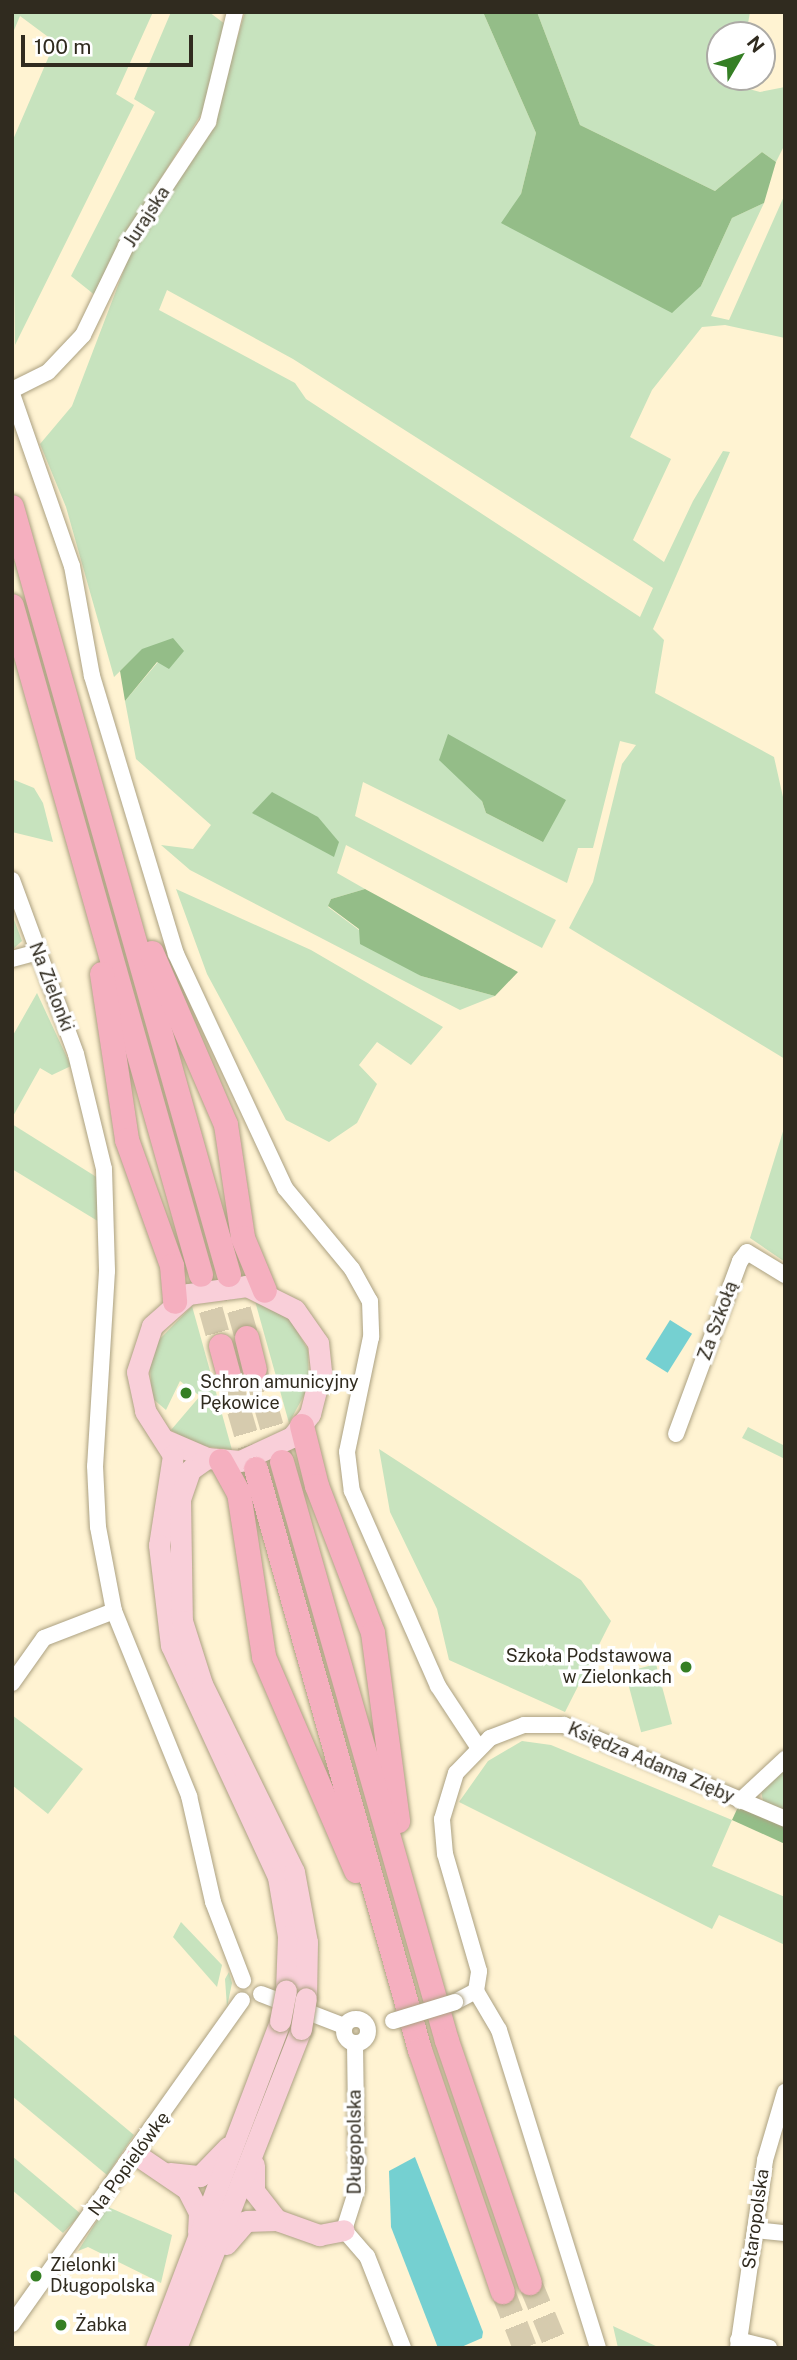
<!DOCTYPE html>
<meta charset="utf-8">
<style>
body{margin:0}
#map{position:relative;width:797px;height:2360px;overflow:hidden;background:#fff3d2;font-family:"Public Sans",sans-serif}
div>[style]{position:absolute}
[style*='--x']{left:calc(var(--x)*1px);top:calc(var(--y)*1px);width:calc(var(--w)*1px);rotate:calc(var(--a)*1deg)}
.green>*{inset:0;background:#c7e3be;transform-origin:0 0}
.forest>*{inset:0;background:#94bd88}
.water>*{inset:0;background:#75d0d1;transform-origin:0 0}
.highway-tunnel>*{height:24px;margin-top:-12px;transform-origin:0;background:repeating-linear-gradient(90deg,#d6cbae 0 24px,transparent 0 36px)}
.roads{filter:drop-shadow(0 0 2px #aca182) drop-shadow(0 0 2px #aca182)}
.minor>*{height:16px;margin:-8px;padding:0 8px;transform-origin:8px;border-radius:8px;background:#fff}
.minor>.ring{margin:-8px;padding:0;box-sizing:content-box;background:none;border:16px solid #fff;border-radius:50%}
.major>*{height:21px;margin:-10.5px;padding:0 10.5px;transform-origin:10.5px;border-radius:10.5px;background:#f9cfd9}
.highway>*{height:24px;margin:-12px;padding:0 12px;transform-origin:12px;border-radius:12px;background:#f5afbf}
.bridges{filter:drop-shadow(0 0 2px #aca182) drop-shadow(0 0 2px #aca182)}
.minor-bridge>*{height:16px;margin:-8px;padding:0 8px;transform-origin:8px;border-radius:8px;background:#fff}
.major-bridge>*{height:21px;margin:-10.5px;padding:0 10.5px;transform-origin:10.5px;border-radius:10.5px;background:#f9cfd9}
.dots>*{width:19px;height:19px;translate:-50% -50%;box-sizing:border-box;border:4px solid #fff;border-radius:50%}
span{translate:-50% -50%;white-space:nowrap;text-align:center;line-height:1.15;-webkit-text-stroke:7px #fff;paint-order:stroke}
.street-label{font-size:18px;color:#302b1f}
.poi-label{font-size:18px;color:#302b1f}
.left{translate:0 -50%;text-align:left}
.right{translate:-100% -50%;text-align:right}
.frame{position:absolute;inset:0;border:14px solid #302b1f;pointer-events:none}
.north{position:absolute;left:706px;top:21px;width:70px;height:70px;box-sizing:border-box;background:#fff;border:2px solid #acaaa5;border-radius:50%;rotate:51deg;font-size:19px;font-weight:700;line-height:28px;text-align:center;color:#302b1f}
.north::after{content:'';display:block;margin:auto;width:24px;height:32px;background:#357f25;clip-path:polygon(50% 0,100% 100%,50% 72%,0 100%)}
.scale{position:absolute;left:21px;top:35px;width:172px;height:32px;box-sizing:border-box;border:4px solid #302b1f;border-top:0;padding-left:9px;font-size:21px;line-height:24px;white-space:nowrap;color:#302b1f;-webkit-text-stroke:5px #fff;paint-order:stroke}
</style>
<div id="map">
<div class="green">
<i style="clip-path:polygon(12px 12px,153px 12px,116px 94px,134px 105px,15px 345px,12px 142px,55px 42px,20px 16px,12px 35px)"></i>
<i style="clip-path:polygon(171px 12px,209px 12px,225px 24px,207px 105px,115px 251px,96px 296px,71px 276px,155px 112px,134px 99px)"></i>
<i style="clip-path:polygon(evenodd,245px 12px,483px 12px,536px 133px,521px 194px,701px 286px,732px 218px,764px 203px,711px 316px,729px 320px,785px 194px,785px 338px,725px 325px,702px 327px,652px 390px,630px 437px,671px 459px,633px 540px,664px 562px,693px 501px,723px 451px,730px 452px,653px 629px,664px 640px,655px 693px,774px 757px,785px 806px,785px 1059px,569px 928px,593px 882px,622px 764px,636px 745px,620px 741px,593px 848px,578px 848px,567px 883px,363px 782px,355px 816px,556px 920px,542px 948px,346px 845px,337px 873px,365px 889px,331px 899px,328px 907px,421px 976px,495px 996px,460px 1010px,190px 870px,161px 845px,193px 849px,211px 825px,136px 759px,125px 701px,158px 662px,143px 649px,114px 677px,66px 507px,40px 444px,72px 406px,135px 241px,209px 135px,245px 12px,167px 290px,293px 359px,653px 588px,640px 617px,306px 399px,295px 383px,159px 310px,167px 290px,245px 12px,482px 801px,543px 842px,486px 813px,482px 801px)"></i>
<i style="clip-path:polygon(537px 12px,750px 12px,746px 35px,720px 35px,720px 77px,739px 77px,738px 86px,760px 92px,785px 87px,785px 144px,776px 162px,762px 152px,715px 191px,580px 125px)"></i>
<i style="clip-path:polygon(12px 779px,34px 788px,43px 803px,53px 842px,12px 832px)"></i>
<i style="clip-path:polygon(176px 889px,311px 950px,443px 1027px,411px 1065px,377px 1042px,359px 1065px,377px 1084px,357px 1123px,329px 1142px,286px 1120px,207px 974px)"></i>
<i style="clip-path:polygon(12px 914px,22px 941px,12px 950px)"></i>
<i style="clip-path:polygon(37px 993px,71px 1066px,52px 1075px,40px 1068px,12px 1118px,12px 1037px)"></i>
<i style="clip-path:polygon(12px 1124px,106px 1183px,101px 1223px,12px 1169px)"></i>
<i style="clip-path:polygon(785px 1125px,785px 1262px,750px 1238px)"></i>
<i style="clip-path:polygon(255px 1301px,288px 1315px,308px 1350px,309px 1386px,289px 1423px)"></i>
<i style="clip-path:polygon(192px 1306px,232px 1450px,196px 1445px,171px 1430px,200px 1396px,180px 1381px,166px 1410px,152px 1398px,150px 1368px,157px 1342px)"></i>
<i style="clip-path:polygon(748px 1427px,785px 1446px,785px 1459px,742px 1438px)"></i>
<i style="clip-path:polygon(379px 1449px,581px 1580px,611px 1621px,565px 1712px,449px 1660px,437px 1609px,390px 1512px)"></i>
<i style="left:656px;top:1664px;width:62px;height:32px;rotate:75deg"></i>
<i style="clip-path:polygon(12px 1715px,83px 1769px,48px 1814px,12px 1785px)"></i>
<i style="clip-path:polygon(522px 1741px,551px 1745px,732px 1820px,712px 1866px,785px 1897px,785px 1945px,719px 1915px,712px 1929px,459px 1802px,488px 1761px)"></i>
<i style="clip-path:polygon(785px 1767px,785px 1815px,764px 1807px,761px 1790px)"></i>
<i style="clip-path:polygon(181px 1922px,222px 1965px,217px 1987px,173px 1937px)"></i>
<i style="clip-path:polygon(229px 1972px,232px 1983px,227px 2007px,225px 1979px)"></i>
<i style="clip-path:polygon(12px 2033px,134px 2135px,107px 2175px,12px 2096px)"></i>
<i style="clip-path:polygon(12px 2156px,81px 2214px,63px 2233px,12px 2190px)"></i>
<i style="clip-path:polygon(106px 2206px,172px 2235px,161px 2283px,88px 2247px,78px 2251px)"></i>
<i style="clip-path:polygon(613px 2326px,660px 2348px,618px 2348px)"></i>
</div>
<div class="forest">
<i style="clip-path:polygon(483px 12px,537px 12px,580px 125px,715px 191px,762px 152px,776px 162px,764px 203px,732px 218px,701px 286px,672px 313px,501px 223px,521px 194px,536px 133px)"></i>
<i style="clip-path:polygon(173px 638px,184px 651px,169px 669px,157px 662px,125px 701px,120px 671px,142px 649px)"></i>
<i style="clip-path:polygon(448px 734px,566px 800px,543px 842px,486px 813px,482px 801px,439px 760px)"></i>
<i style="clip-path:polygon(272px 792px,318px 817px,339px 842px,334px 857px,252px 813px)"></i>
<i style="clip-path:polygon(365px 889px,518px 972px,495px 996px,421px 976px,360px 944px,359px 929px,328px 906px,331px 899px)"></i>
<i style="clip-path:polygon(738px 1807px,785px 1826px,785px 1844px,732px 1820px)"></i>
</div>
<div class="water">
<i style="left:670px;top:1320px;width:26px;height:46px;rotate:32deg"></i>
<i style="clip-path:polygon(415px 2157px,483px 2332px,482px 2338px,459px 2348px,438px 2348px,391px 2227px,389px 2171px)"></i>
</div>
<div class="highway-tunnel">
<i style="--x:201;--y:1275;--w:74;--a:74.3"></i>
<i style="--x:229;--y:1275;--w:66;--a:74.1"></i>
<i style="--x:255;--y:1369;--w:97;--a:73.8"></i>
<i style="--x:229;--y:1376;--w:97;--a:73.8"></i>
<i style="--x:530;--y:2283;--w:70;--a:67.4"></i>
<i style="--x:503;--y:2292;--w:60;--a:68.6"></i>
</div>
<div class="roads">
<div class="minor">
<i style="--x:12;--y:390;--w:40;--a:-26.6"></i>
<i style="--x:48;--y:372;--w:51;--a:-46.6"></i>
<i style="--x:83;--y:335;--w:99;--a:-64.2"></i>
<i style="--x:126;--y:246;--w:149;--a:-56.5"></i>
<i style="--x:208;--y:122;--w:113;--a:-76.2"></i>
<i style="--x:12;--y:394;--w:182;--a:70.8"></i>
<i style="--x:72;--y:566;--w:112;--a:79.7"></i>
<i style="--x:92;--y:676;--w:290;--a:73.2"></i>
<i style="--x:176;--y:954;--w:258;--a:65"></i>
<i style="--x:285;--y:1188;--w:105;--a:50.4"></i>
<i style="--x:352;--y:1269;--w:37;--a:61"></i>
<i style="--x:370;--y:1301;--w:36;--a:88"></i>
<i style="--x:371;--y:1337;--w:117;--a:101.8"></i>
<i style="--x:347;--y:1452;--w:39;--a:83"></i>
<i style="--x:352;--y:1491;--w:213;--a:66.2"></i>
<i style="--x:438;--y:1686;--w:73;--a:56.7"></i>
<i style="--x:12;--y:880;--w:185;--a:69.8"></i>
<i style="--x:76;--y:1054;--w:118;--a:76.3"></i>
<i style="--x:104;--y:1169;--w:102;--a:88.3"></i>
<i style="--x:107;--y:1271;--w:195;--a:93.5"></i>
<i style="--x:95;--y:1466;--w:61;--a:87.2"></i>
<i style="--x:98;--y:1527;--w:86;--a:79.2"></i>
<i style="--x:114;--y:1611;--w:200;--a:67.9"></i>
<i style="--x:189;--y:1796;--w:109;--a:77.2"></i>
<i style="--x:213;--y:1902;--w:84;--a:69"></i>
<i style="--x:12;--y:959;--w:27;--a:-15"></i>
<i style="--x:676;--y:1434;--w:184;--a:-69.7"></i>
<i style="--x:740;--y:1261;--w:11;--a:-52"></i>
<i style="--x:747;--y:1252;--w:44;--a:31.2"></i>
<i style="--x:12;--y:1683;--w:55;--a:-54.6"></i>
<i style="--x:44;--y:1638;--w:75;--a:-21.1"></i>
<i style="--x:740;--y:1801;--w:62;--a:-43"></i>
<i style="--x:476;--y:1991;--w:45;--a:59.5"></i>
<i style="--x:499;--y:2030;--w:333;--a:72.7"></i>
<i style="--x:261;--y:1994;--w:89;--a:21.1"></i>
<i style="--x:455;--y:2002;--w:24;--a:-28"></i>
<i style="--x:476;--y:1991;--w:20;--a:-81"></i>
<i style="--x:479;--y:1971;--w:122;--a:-106.2"></i>
<i style="--x:445;--y:1854;--w:35;--a:-95"></i>
<i style="--x:442;--y:1819;--w:48;--a:-73.1"></i>
<i style="--x:456;--y:1773;--w:49;--a:-45.8"></i>
<i style="--x:490;--y:1738;--w:36;--a:-21"></i>
<i style="--x:524;--y:1725;--w:40;--a:0"></i>
<i style="--x:564;--y:1725;--w:240;--a:23"></i>
<i class="ring" style="left:344px;top:2019px;width:8px;height:8px"></i>
<i style="--x:355;--y:2044;--w:145;--a:89.2"></i>
<i style="--x:357;--y:2189;--w:43;--a:107.6"></i>
<i style="--x:344;--y:2230;--w:35;--a:49"></i>
<i style="--x:367;--y:2256;--w:99;--a:68.6"></i>
<i style="--x:755;--y:2230;--w:30;--a:6"></i>
<i style="--x:12;--y:2324;--w:397;--a:-54.6"></i>
<i style="--x:738;--y:2340;--w:32;--a:14"></i>
<i style="--x:738;--y:2348;--w:190;--a:-81.8"></i>
<i style="--x:765;--y:2160;--w:71;--a:-73.6"></i>
</div>
<div class="major">
<i style="--x:165;--y:1440;--w:46;--a:23.2"></i>
<i style="--x:207;--y:1458;--w:33;--a:5"></i>
<i style="--x:240;--y:1461;--w:57;--a:-24.8"></i>
<i style="--x:292;--y:1437;--w:29;--a:-52"></i>
<i style="--x:310;--y:1414;--w:44;--a:-75.7"></i>
<i style="--x:321;--y:1371;--w:28;--a:-96"></i>
<i style="--x:318;--y:1343;--w:40;--a:-124.9"></i>
<i style="--x:295;--y:1310;--w:54;--a:-153.4"></i>
<i style="--x:247;--y:1286;--w:60;--a:172.3"></i>
<i style="--x:188;--y:1294;--w:48;--a:138.4"></i>
<i style="--x:152;--y:1326;--w:48;--a:108.1"></i>
<i style="--x:137;--y:1372;--w:40;--a:78"></i>
<i style="--x:145;--y:1411;--w:52;--a:57.5"></i>
<i style="--x:173;--y:1455;--w:91;--a:98.8"></i>
<i style="--x:159;--y:1545;--w:101;--a:83.2"></i>
<i style="--x:171;--y:1645;--w:255;--a:65.2"></i>
<i style="--x:278;--y:1877;--w:60;--a:80.4"></i>
<i style="--x:288;--y:1936;--w:55;--a:92.1"></i>
<i style="--x:207;--y:1458;--w:21;--a:145"></i>
<i style="--x:190;--y:1470;--w:31;--a:109"></i>
<i style="--x:180;--y:1499;--w:122;--a:89.1"></i>
<i style="--x:182;--y:1621;--w:66;--a:72.4"></i>
<i style="--x:202;--y:1684;--w:209;--a:63.9"></i>
<i style="--x:294;--y:1872;--w:71;--a:79.5"></i>
<i style="--x:307;--y:1942;--w:56;--a:91"></i>
<i style="--x:137;--y:2155;--w:60;--a:34.2"></i>
<i style="--x:187;--y:2189;--w:27;--a:63"></i>
<i style="--x:199;--y:2213;--w:19;--a:93"></i>
<i style="--x:254;--y:2165;--w:26;--a:90"></i>
<i style="--x:254;--y:2191;--w:37;--a:52"></i>
<i style="--x:277;--y:2220;--w:45;--a:19.7"></i>
<i style="--x:319;--y:2235;--w:25;--a:-11"></i>
<i style="--x:170;--y:2173;--w:30;--a:6"></i>
<i style="--x:200;--y:2176;--w:40;--a:-46"></i>
<i style="--x:226;--y:2244;--w:30;--a:-49"></i>
<i style="--x:246;--y:2221;--w:31;--a:-2"></i>
<i style="--x:156;--y:2348;--w:350;--a:-69.2"></i>
<i style="--x:176;--y:2348;--w:343;--a:-68.6"></i>
</div>
<div class="highway">
<i style="--x:12;--y:507;--w:798;--a:74.22"></i>
<i style="--x:12;--y:606;--w:695;--a:74.22"></i>
<i style="--x:152;--y:953;--w:187;--a:66.7"></i>
<i style="--x:226;--y:1125;--w:114;--a:81.4"></i>
<i style="--x:243;--y:1238;--w:57;--a:67.5"></i>
<i style="--x:102;--y:974;--w:168;--a:81.4"></i>
<i style="--x:127;--y:1140;--w:134;--a:70.3"></i>
<i style="--x:172;--y:1266;--w:36;--a:85"></i>
<i style="--x:247;--y:1338;--w:32;--a:76"></i>
<i style="--x:221;--y:1346;--w:31;--a:75"></i>
<i style="--x:302;--y:1426;--w:62;--a:76"></i>
<i style="--x:317;--y:1486;--w:157;--a:69.1"></i>
<i style="--x:373;--y:1633;--w:190;--a:82.4"></i>
<i style="--x:221;--y:1461;--w:37;--a:61"></i>
<i style="--x:239;--y:1493;--w:166;--a:81.3"></i>
<i style="--x:264;--y:1657;--w:233;--a:66.7"></i>
<i style="--x:282;--y:1462;--w:602;--a:74.09"></i>
<i style="--x:447;--y:2041;--w:256;--a:71.1"></i>
<i style="--x:256;--y:1469;--w:604;--a:74.24"></i>
<i style="--x:420;--y:2050;--w:256;--a:71.1"></i>
</div>
</div>
<div class="bridges">
<div class="minor-bridge">
<i style="--x:393;--y:2021;--w:65;--a:-17"></i>
</div>
<div class="major-bridge">
<i style="--x:280;--y:2021;--w:31;--a:-79"></i>
<i style="--x:301;--y:2029;--w:31;--a:-81"></i>
</div>
</div>
<div class="dots">
<i style="left:186px;top:1393px;background:#357f25"></i>
<i style="left:686px;top:1667px;background:#357f25"></i>
<i style="left:36px;top:2276px;background:#357f25"></i>
<i style="left:61px;top:2325px;background:#357f25"></i>
</div>
<div class="street-label">
<span style="left:147px;top:217px;rotate:-57deg">Jurajska</span>
<span style="left:51px;top:987px;rotate:69deg">Na Zielonki</span>
<span style="left:718px;top:1321px;rotate:-70deg">Za Szkołą</span>
<span style="left:651px;top:1763px;rotate:23deg">Księdza Adama Zięby</span>
<span style="left:355px;top:2142px;rotate:-90deg">Długopolska</span>
<span style="left:129px;top:2164px;rotate:-54deg">Na Popielówkę</span>
<span style="left:756px;top:2219px;rotate:-82deg">Staropolska</span>
</div>
<div class="poi-label">
<span class="left" style="left:200px;top:1393px">Schron amunicyjny<br>Pękowice</span>
<span class="right" style="left:672px;top:1667px">Szkoła Podstawowa<br>w Zielonkach</span>
<span class="left" style="left:50px;top:2276px">Zielonki<br>Długopolska</span>
<span class="left" style="left:75px;top:2325px">Żabka</span>
</div>
<div class="frame"></div>
<div class="north">N</div>
<div class="scale">100 m</div>
</div>
